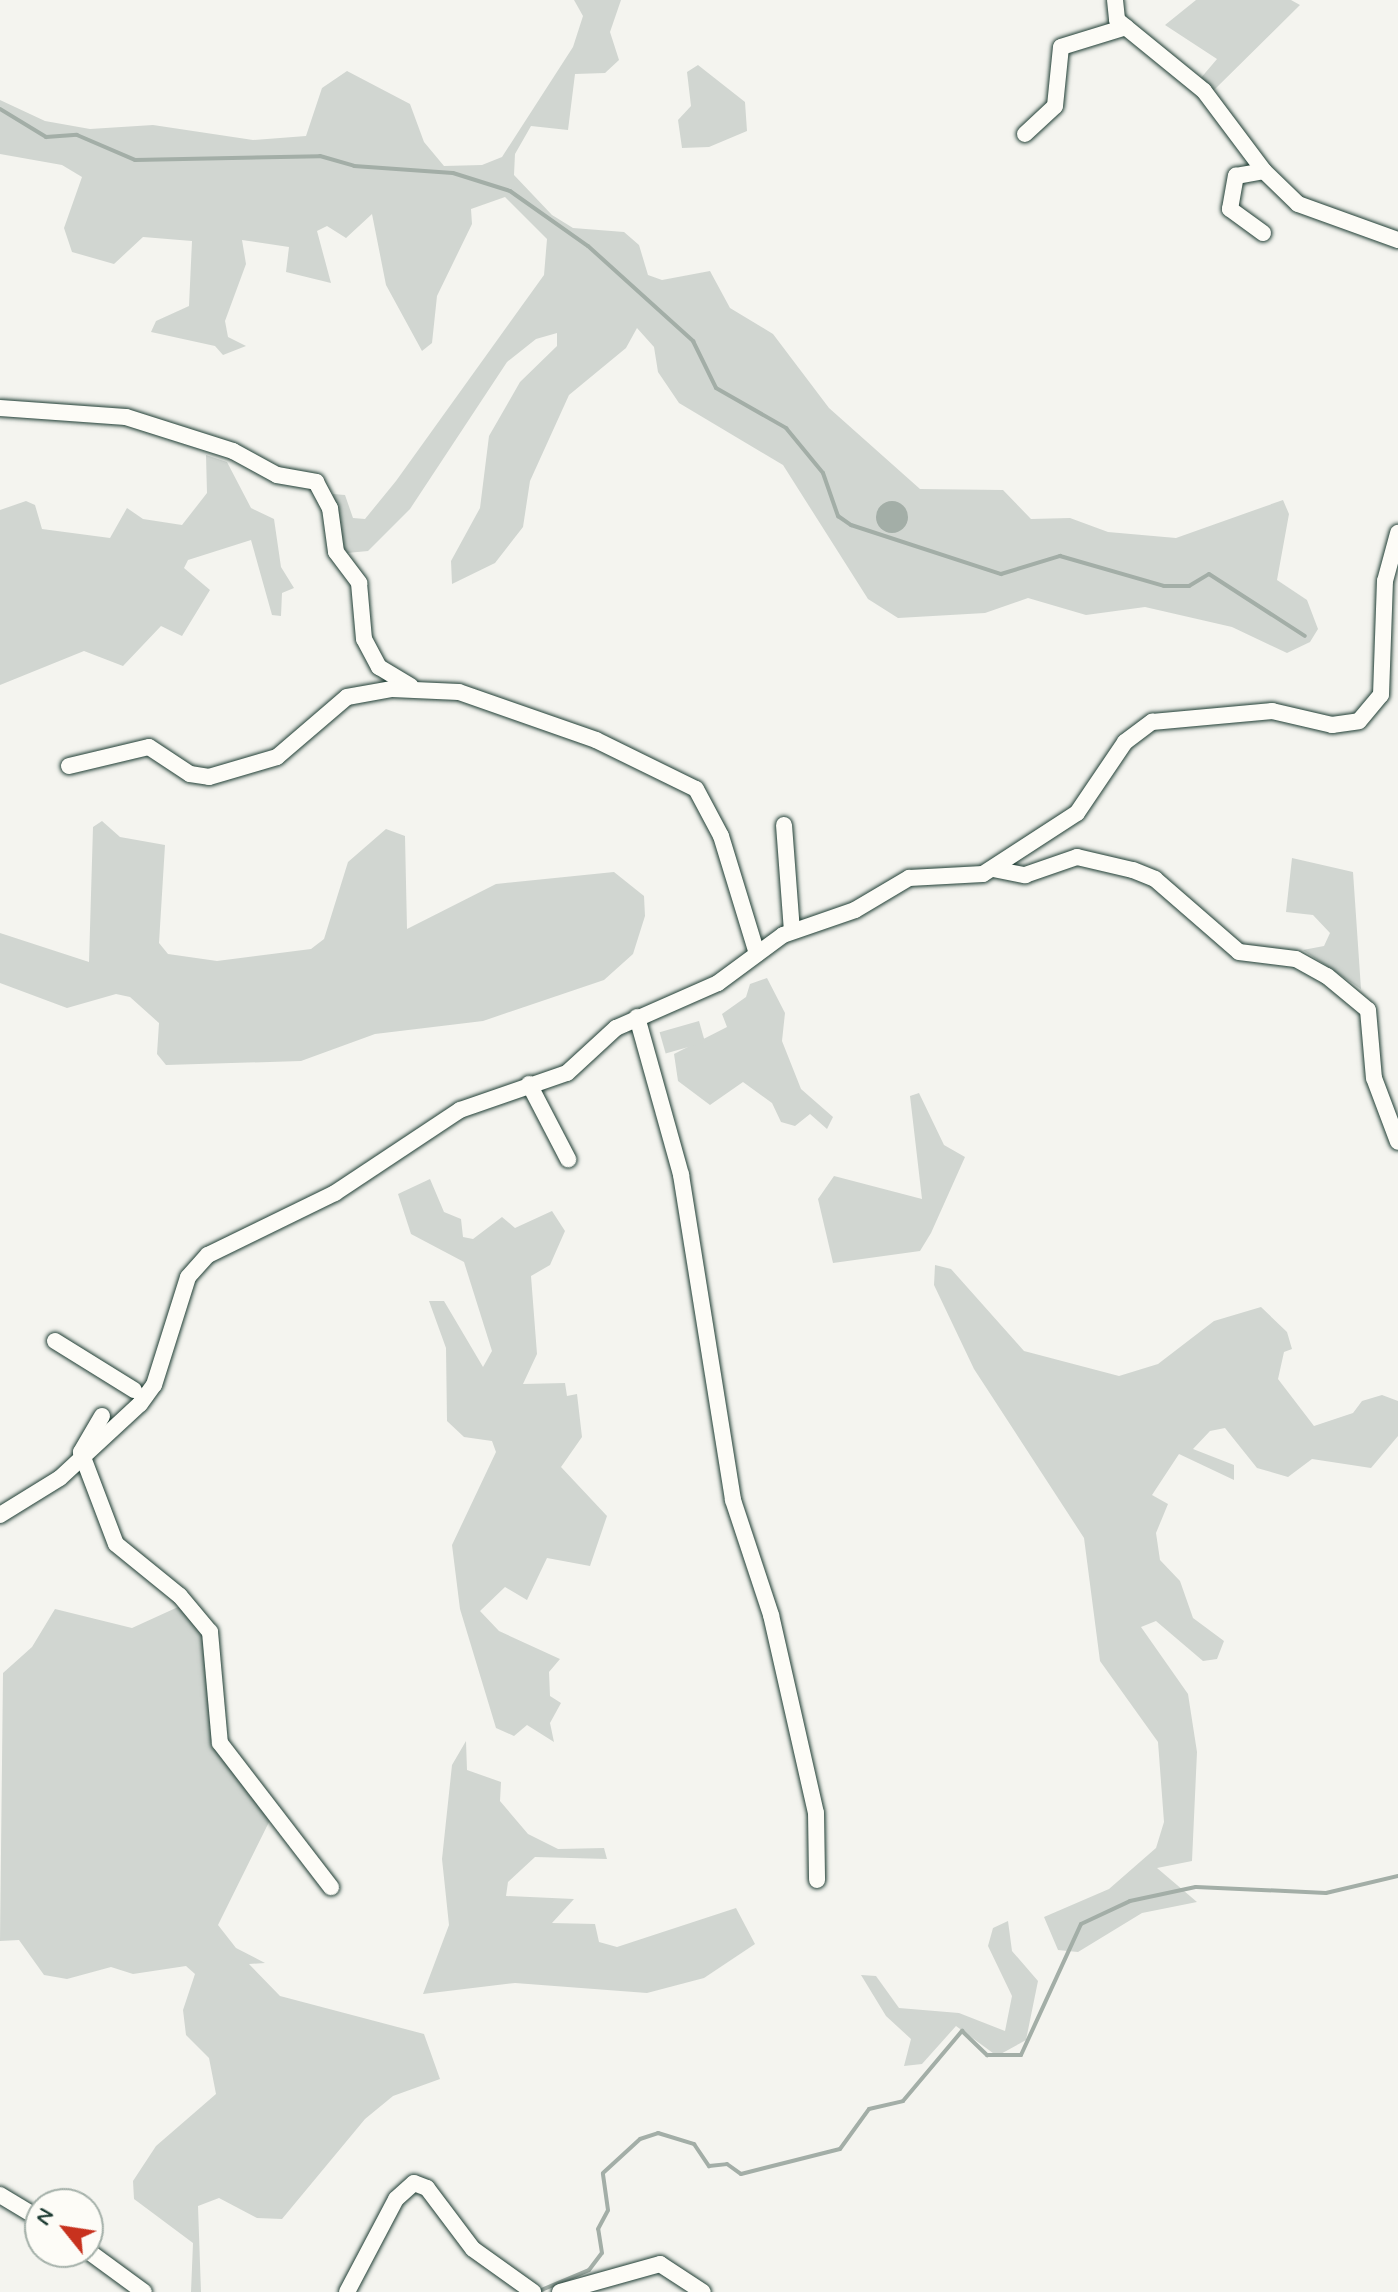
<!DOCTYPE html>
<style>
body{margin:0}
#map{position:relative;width:1398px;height:2292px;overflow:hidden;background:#f4f4ef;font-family:Mynerve,sans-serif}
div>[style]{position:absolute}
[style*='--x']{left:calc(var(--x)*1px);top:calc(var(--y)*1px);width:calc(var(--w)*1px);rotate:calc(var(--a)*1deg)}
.green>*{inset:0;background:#d1d6d1;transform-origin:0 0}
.water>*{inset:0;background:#a3aea7}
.round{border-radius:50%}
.stream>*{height:4px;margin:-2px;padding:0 2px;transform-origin:2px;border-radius:2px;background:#a3aea7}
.roads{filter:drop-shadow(0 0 2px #1f3d34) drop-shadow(0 0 2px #1f3d34)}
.minor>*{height:16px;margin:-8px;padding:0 8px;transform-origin:8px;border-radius:8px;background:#fdfcf7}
span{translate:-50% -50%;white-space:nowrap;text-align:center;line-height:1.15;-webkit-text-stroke:6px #fdfcf7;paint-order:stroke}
.north{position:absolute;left:24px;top:2188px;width:80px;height:80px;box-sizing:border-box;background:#fdfcf7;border:2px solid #a4b0a9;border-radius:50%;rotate:300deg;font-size:22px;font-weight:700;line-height:32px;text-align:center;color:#1f3d34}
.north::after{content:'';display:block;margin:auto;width:28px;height:36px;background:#c8321e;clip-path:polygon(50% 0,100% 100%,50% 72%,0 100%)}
</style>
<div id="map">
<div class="green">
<i style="clip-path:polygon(574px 0,621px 0,610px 32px,619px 60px,605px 73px,575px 74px,568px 130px,531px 126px,515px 154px,514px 175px,552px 215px,573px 228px,624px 232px,639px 245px,648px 275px,662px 280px,710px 271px,730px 308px,773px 334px,829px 408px,920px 489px,1003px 490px,1031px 519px,1070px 518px,1108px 532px,1176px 538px,1283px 500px,1289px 514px,1277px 580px,1307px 600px,1318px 629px,1310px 642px,1287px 653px,1232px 627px,1145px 607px,1086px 615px,1028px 598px,985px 613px,898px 618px,868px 599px,783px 465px,679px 403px,658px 372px,654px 347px,637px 328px,626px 348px,569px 395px,530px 481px,523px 527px,495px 563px,452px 584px,451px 561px,480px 508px,489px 436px,520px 382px,557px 346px,557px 333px,536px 339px,507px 362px,410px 509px,368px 551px,347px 553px,335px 533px,333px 494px,345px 495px,353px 518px,365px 519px,396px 481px,544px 275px,547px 239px,505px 197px,471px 209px,472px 224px,437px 296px,432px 343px,422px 351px,386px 285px,372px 214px,346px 238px,327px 226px,317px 231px,331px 283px,286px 272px,289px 247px,242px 240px,246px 264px,225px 321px,228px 337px,246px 346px,223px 355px,215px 346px,151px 332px,156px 321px,189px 306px,192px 241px,143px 237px,114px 264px,72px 252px,64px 228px,82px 177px,62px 165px,0 154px,0 100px,45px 121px,90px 129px,153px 125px,253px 140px,306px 136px,322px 88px,347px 71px,410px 104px,424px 142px,444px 166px,482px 165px,502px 157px,573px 47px,583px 16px)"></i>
<i style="clip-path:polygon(1196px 0,1291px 0,1300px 5px,1213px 91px,1200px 79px,1217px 59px,1165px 25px)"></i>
<i style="clip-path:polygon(698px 65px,745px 102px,747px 131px,709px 147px,682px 148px,678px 120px,691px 106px,687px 72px)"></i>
<i style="clip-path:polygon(206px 455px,227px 462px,251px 508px,274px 519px,281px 567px,294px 588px,282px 593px,281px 616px,272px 615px,251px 540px,188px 560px,184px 568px,210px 590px,182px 636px,161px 626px,123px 666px,84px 651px,0 685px,0 510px,26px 501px,35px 505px,42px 529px,110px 538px,127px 508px,143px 519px,182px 525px,207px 493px)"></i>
<i style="clip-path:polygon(102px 821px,120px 837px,165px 845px,159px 943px,168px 954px,217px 961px,311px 949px,324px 939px,348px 862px,386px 829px,405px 836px,407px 929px,496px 884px,614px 872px,644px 896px,645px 916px,633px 954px,604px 980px,483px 1021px,375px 1034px,301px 1061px,166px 1065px,157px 1054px,159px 1023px,130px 997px,116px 994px,67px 1008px,0 983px,0 933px,89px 962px,93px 827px)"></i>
<i style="clip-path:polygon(1292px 858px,1353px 872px,1361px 989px,1303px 950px,1324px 946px,1330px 933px,1313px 915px,1286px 912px)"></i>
<i style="clip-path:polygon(767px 978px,785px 1013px,782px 1041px,801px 1089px,833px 1117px,827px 1129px,810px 1114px,795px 1126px,781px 1122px,772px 1103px,743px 1082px,710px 1105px,678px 1081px,674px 1054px,727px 1027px,722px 1014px,746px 997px,750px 984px)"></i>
<i style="left:699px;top:1021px;width:22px;height:41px;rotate:74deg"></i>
<i style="clip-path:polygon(919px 1093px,944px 1145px,965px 1157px,931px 1233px,920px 1251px,833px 1263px,818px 1199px,834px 1176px,922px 1199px,910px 1096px)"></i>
<i style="clip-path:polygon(430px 1179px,444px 1212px,461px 1219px,463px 1237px,473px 1239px,502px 1217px,515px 1228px,552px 1211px,565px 1231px,550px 1265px,531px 1276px,537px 1354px,523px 1384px,565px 1383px,567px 1396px,577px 1394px,582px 1437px,561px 1467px,607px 1516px,590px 1566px,547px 1558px,527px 1600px,505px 1587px,480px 1611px,499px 1631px,560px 1659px,549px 1672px,550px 1696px,561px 1703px,550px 1723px,554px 1742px,527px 1725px,514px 1736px,496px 1728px,460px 1609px,452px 1545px,496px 1452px,492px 1441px,464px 1437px,447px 1421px,446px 1348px,429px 1301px,444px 1301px,483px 1367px,492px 1351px,464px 1262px,411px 1234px,398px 1194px)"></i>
<i style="clip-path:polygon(935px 1265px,951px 1269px,1024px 1351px,1119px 1376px,1158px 1364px,1214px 1321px,1261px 1307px,1287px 1332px,1292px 1349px,1284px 1352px,1278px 1379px,1314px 1426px,1353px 1413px,1362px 1401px,1382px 1395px,1398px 1401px,1398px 1436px,1371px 1468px,1312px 1459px,1288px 1477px,1257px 1468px,1225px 1428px,1210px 1431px,1193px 1449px,1234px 1465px,1234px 1480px,1179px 1454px,1152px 1495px,1168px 1504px,1156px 1533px,1160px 1560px,1180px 1581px,1193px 1618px,1224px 1641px,1217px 1659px,1203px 1661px,1156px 1621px,1141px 1627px,1188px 1694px,1197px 1752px,1192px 1861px,1157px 1868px,1197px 1902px,1142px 1913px,1078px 1952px,1058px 1950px,1044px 1917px,1109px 1889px,1156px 1848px,1164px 1822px,1158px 1742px,1100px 1661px,1084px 1538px,974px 1369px,934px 1285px)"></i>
<i style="clip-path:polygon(189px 1602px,214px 1632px,220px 1733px,274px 1812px,218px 1925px,236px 1948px,265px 1963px,249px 1964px,280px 1996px,424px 2034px,440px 2079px,393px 2096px,365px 2119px,282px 2219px,257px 2218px,219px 2198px,198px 2206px,201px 2292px,191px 2292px,193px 2243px,134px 2199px,133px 2181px,156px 2146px,216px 2094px,209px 2058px,186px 2035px,183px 2010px,195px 1974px,186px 1966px,133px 1974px,111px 1967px,67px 1979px,44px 1975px,19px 1940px,0 1941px,3px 1673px,32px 1647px,55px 1609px,132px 1628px)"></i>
<i style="clip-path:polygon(466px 1741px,467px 1770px,501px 1782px,500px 1801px,528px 1834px,558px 1849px,604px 1848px,607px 1859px,535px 1857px,508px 1882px,506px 1896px,574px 1899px,552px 1923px,595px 1924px,599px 1942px,617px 1947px,736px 1908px,755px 1944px,704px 1978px,647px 1993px,515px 1983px,423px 1994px,449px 1925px,442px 1859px,452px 1765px)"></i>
<i style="clip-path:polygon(1008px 1921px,1012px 1951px,1038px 1981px,1026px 2040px,997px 2056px,956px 2026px,922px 2064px,904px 2066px,911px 2039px,886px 2016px,861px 1975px,876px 1976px,899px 2008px,959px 2013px,1005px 2031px,1012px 1996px,988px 1946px,993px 1928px)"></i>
</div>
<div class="water">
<i class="round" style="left:876px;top:501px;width:32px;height:32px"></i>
</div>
<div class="stream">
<i style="--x:0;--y:109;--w:54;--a:31.3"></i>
<i style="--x:46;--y:137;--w:31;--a:-4"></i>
<i style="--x:77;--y:135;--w:63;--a:23.3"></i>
<i style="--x:135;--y:160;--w:185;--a:-1.2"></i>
<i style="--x:320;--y:156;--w:35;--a:16"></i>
<i style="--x:354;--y:166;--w:99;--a:4"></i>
<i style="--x:453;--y:173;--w:60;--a:17.5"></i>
<i style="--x:510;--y:191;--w:95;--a:35.2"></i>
<i style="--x:588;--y:246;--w:142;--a:42.1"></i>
<i style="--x:693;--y:341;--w:52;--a:63.9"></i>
<i style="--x:716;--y:388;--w:81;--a:29.7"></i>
<i style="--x:786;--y:428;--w:58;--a:50.6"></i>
<i style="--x:823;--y:473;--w:46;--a:70.8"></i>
<i style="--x:838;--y:516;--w:16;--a:35"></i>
<i style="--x:851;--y:525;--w:158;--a:18.1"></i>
<i style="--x:1001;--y:574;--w:62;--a:-17"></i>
<i style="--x:1060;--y:556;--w:108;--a:16.1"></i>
<i style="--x:1164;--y:586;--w:25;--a:0"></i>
<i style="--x:1189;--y:586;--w:23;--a:-31"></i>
<i style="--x:1209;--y:574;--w:114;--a:32.9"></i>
<i style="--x:539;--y:2291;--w:54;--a:-22.8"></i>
<i style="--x:589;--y:2270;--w:21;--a:-53"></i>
<i style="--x:602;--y:2253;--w:24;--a:-99"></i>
<i style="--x:598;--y:2229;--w:21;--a:-62"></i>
<i style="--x:608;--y:2210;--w:37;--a:-98"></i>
<i style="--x:603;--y:2173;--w:50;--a:-42.6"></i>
<i style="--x:640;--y:2139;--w:19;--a:-18"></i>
<i style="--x:658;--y:2133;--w:38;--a:17"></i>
<i style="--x:694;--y:2144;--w:27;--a:56"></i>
<i style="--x:709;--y:2166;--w:18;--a:-6"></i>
<i style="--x:727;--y:2164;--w:17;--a:36"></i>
<i style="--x:741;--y:2174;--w:102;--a:-14.2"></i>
<i style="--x:840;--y:2149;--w:49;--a:-54.1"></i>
<i style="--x:869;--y:2109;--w:35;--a:-13"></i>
<i style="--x:903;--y:2101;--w:92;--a:-49.9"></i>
<i style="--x:962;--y:2031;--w:35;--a:44"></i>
<i style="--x:987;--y:2055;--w:34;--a:0"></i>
<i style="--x:1021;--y:2055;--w:144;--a:-65.4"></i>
<i style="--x:1081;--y:1924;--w:54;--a:-25.1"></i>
<i style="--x:1130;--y:1901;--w:67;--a:-12"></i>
<i style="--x:1196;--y:1887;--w:130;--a:2.6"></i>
<i style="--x:1326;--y:1893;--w:74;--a:-13.3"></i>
</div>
<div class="roads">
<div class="minor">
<i style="--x:1115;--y:0;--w:20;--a:84"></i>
<i style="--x:1117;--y:20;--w:112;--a:39.2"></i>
<i style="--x:1204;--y:91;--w:100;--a:53.1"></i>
<i style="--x:1264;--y:171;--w:47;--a:44.1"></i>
<i style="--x:1298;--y:204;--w:106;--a:19.8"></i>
<i style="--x:1025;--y:134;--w:41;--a:-43"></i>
<i style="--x:1055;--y:106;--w:59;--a:-84.2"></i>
<i style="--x:1061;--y:47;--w:68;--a:-17.1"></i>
<i style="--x:1263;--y:233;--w:41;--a:-144"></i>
<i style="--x:1230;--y:209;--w:34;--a:-80"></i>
<i style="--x:1236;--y:176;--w:28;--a:-10"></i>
<i style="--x:0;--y:408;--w:126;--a:4.1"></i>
<i style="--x:126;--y:417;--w:112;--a:17.6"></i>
<i style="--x:233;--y:451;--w:50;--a:28.6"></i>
<i style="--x:277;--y:475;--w:40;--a:10"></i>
<i style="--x:316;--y:482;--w:30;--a:62"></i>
<i style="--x:330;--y:508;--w:44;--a:82.2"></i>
<i style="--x:336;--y:552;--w:39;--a:53"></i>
<i style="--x:359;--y:583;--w:56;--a:84.9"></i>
<i style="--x:364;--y:639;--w:32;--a:62"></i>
<i style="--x:379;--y:667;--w:37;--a:31"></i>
<i style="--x:69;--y:766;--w:82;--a:-13.4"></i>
<i style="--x:149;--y:747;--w:49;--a:33.4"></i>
<i style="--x:190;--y:774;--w:19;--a:9"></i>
<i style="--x:209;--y:777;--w:71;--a:-16.4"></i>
<i style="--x:277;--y:757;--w:92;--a:-40.6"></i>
<i style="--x:347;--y:697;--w:46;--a:-10.1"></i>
<i style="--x:392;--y:689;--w:67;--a:2.6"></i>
<i style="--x:459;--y:692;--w:145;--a:19.3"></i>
<i style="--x:596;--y:740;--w:111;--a:26.1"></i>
<i style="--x:696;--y:789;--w:53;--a:62"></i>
<i style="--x:721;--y:836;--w:123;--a:73"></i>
<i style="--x:784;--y:825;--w:106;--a:85.7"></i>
<i style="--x:993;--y:869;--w:33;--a:11"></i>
<i style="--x:1025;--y:875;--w:55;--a:-19.1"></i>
<i style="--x:1077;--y:857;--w:57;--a:13.1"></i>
<i style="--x:1133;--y:870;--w:24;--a:22"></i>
<i style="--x:1155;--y:879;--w:111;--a:41"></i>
<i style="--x:1239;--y:952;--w:57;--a:7"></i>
<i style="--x:1296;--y:959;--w:35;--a:29"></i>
<i style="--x:1327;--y:976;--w:53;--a:39.7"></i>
<i style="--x:1368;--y:1010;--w:68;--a:85"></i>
<i style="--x:1374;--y:1078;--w:68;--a:69.4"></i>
<i style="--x:637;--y:1017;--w:164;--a:74.4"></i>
<i style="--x:681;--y:1175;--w:329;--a:80.9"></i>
<i style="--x:733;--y:1500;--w:121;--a:71.7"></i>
<i style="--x:771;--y:1615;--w:203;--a:77.2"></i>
<i style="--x:816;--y:1813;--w:67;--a:89.1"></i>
<i style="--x:529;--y:1084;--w:85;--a:62.5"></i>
<i style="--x:55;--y:1341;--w:93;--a:31.8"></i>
<i style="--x:102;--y:1416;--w:42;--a:120.3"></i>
<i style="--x:81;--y:1452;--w:98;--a:69.2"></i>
<i style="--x:116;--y:1544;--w:82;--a:39.1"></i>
<i style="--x:180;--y:1596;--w:47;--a:50.2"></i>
<i style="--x:210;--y:1632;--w:111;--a:84.9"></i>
<i style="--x:220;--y:1743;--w:182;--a:52.4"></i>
<i style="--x:0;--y:1515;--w:70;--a:-31.7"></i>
<i style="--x:60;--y:1478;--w:109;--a:-42.8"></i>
<i style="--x:140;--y:1404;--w:24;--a:-54"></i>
<i style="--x:154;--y:1385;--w:113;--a:-72.5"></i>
<i style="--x:188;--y:1277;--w:30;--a:-48"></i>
<i style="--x:208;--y:1255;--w:141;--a:-26"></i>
<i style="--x:335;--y:1193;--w:150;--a:-33.6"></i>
<i style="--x:460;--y:1110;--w:113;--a:-19.1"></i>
<i style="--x:567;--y:1073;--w:67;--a:-42.6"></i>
<i style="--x:616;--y:1028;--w:111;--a:-23.8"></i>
<i style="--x:718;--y:983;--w:81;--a:-36.4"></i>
<i style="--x:783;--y:935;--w:76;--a:-19.1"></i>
<i style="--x:855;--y:910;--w:63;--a:-30.7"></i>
<i style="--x:909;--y:878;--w:74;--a:-3.1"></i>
<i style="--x:983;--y:874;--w:112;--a:-33"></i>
<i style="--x:1077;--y:813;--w:86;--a:-55.9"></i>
<i style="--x:1125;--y:742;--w:34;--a:-37"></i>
<i style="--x:1152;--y:722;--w:121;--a:-5.2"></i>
<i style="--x:1272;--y:711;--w:62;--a:13.1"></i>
<i style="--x:1332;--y:725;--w:27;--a:-8"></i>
<i style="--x:1359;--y:721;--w:34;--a:-50"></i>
<i style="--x:1381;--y:695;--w:114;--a:-88"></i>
<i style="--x:1385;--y:581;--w:50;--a:-74.8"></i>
<i style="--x:0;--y:2195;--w:47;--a:31"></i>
<i style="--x:88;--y:2251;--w:69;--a:36.2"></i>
<i style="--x:347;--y:2292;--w:105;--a:-62.2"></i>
<i style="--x:396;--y:2199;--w:24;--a:-42"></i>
<i style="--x:414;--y:2183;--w:14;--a:21"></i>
<i style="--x:427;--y:2188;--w:76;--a:53"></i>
<i style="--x:473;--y:2249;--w:74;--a:35.6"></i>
<i style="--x:560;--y:2292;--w:104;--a:-15.6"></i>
<i style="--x:660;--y:2264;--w:51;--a:33.1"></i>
</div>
</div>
<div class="north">N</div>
</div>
